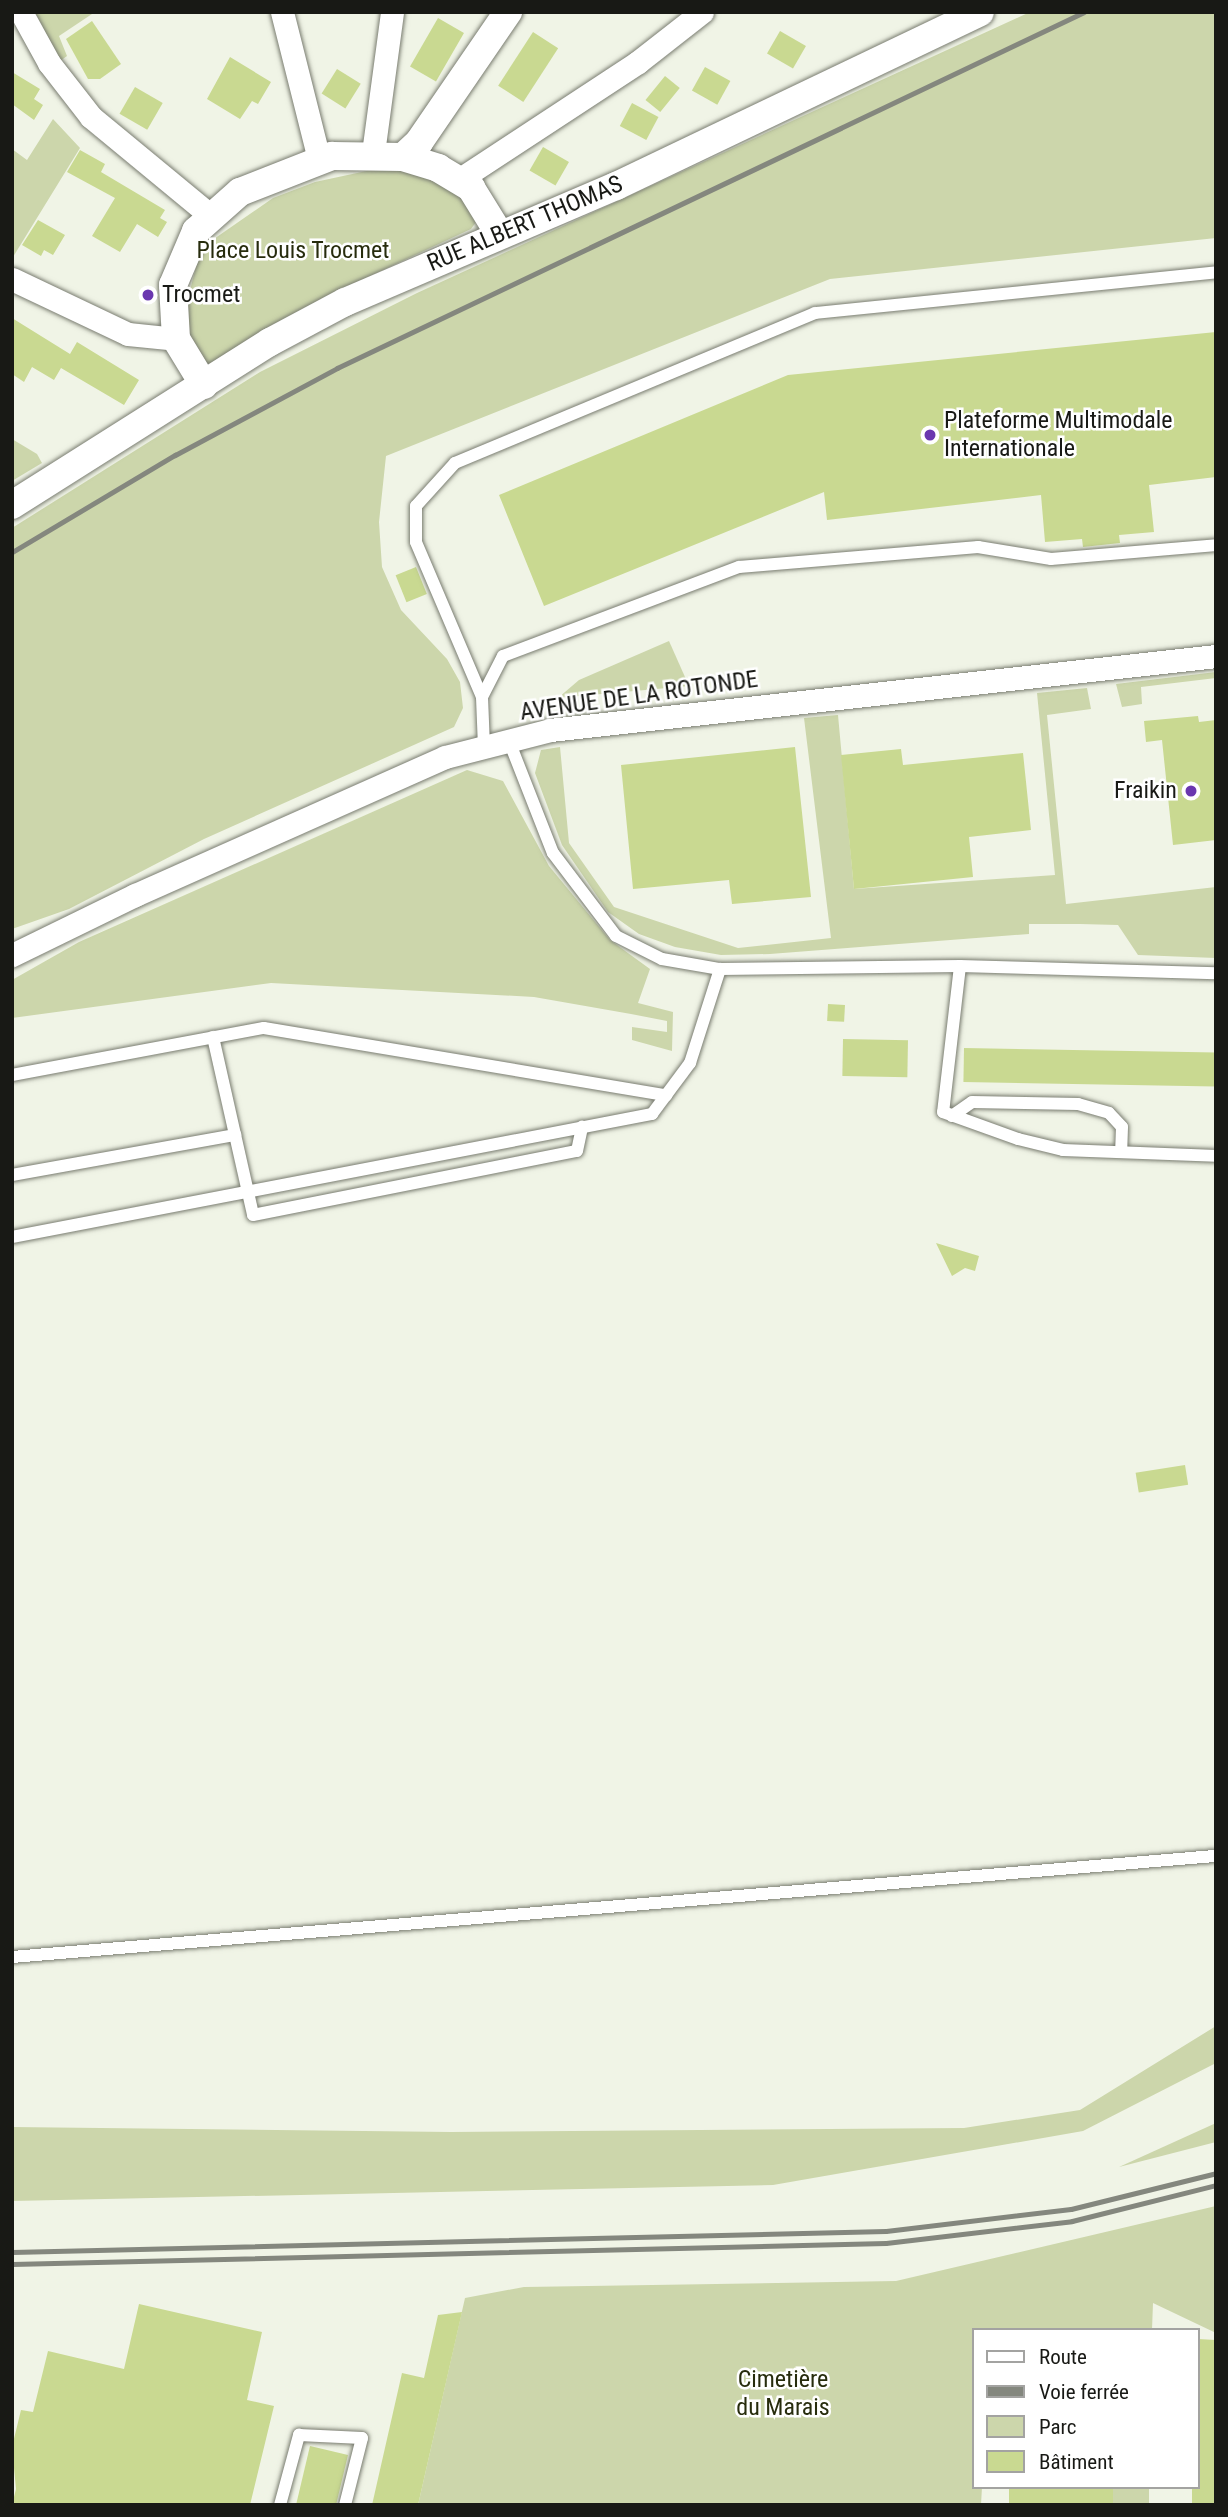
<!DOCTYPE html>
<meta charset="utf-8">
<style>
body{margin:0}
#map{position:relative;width:1228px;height:2517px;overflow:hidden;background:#f0f4e6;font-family:"Roboto Condensed",sans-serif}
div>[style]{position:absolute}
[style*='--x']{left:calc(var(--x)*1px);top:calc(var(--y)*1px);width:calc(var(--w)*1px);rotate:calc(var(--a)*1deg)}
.green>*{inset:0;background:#ccd6ab;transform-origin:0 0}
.building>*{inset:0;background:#c9d991;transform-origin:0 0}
.roads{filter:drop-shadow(0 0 2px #797c70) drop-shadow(0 0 2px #797c70)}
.service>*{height:12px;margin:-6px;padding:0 6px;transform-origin:6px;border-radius:6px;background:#fff}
.minor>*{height:23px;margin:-11.5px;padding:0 11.5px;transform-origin:11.5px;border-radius:11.5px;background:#fff}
.tertiary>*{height:28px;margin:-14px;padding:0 14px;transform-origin:14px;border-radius:14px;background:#fff}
.rail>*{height:5px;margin:-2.5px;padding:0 2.5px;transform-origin:2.5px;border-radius:2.5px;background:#84877e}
.dots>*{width:19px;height:19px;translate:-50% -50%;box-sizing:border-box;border:4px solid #fff;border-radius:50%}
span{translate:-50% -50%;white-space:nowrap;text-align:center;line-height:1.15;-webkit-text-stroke:5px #fff;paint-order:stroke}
.street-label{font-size:24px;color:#181915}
.park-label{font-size:24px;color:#272c0d}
.poi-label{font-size:24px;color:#181915}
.left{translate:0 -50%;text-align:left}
.right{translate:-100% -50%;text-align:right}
.frame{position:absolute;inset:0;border:14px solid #181915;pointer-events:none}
.legend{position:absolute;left:972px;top:2328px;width:228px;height:161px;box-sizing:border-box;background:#fff;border:2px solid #a3a3a1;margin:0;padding:9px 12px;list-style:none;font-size:21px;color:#181915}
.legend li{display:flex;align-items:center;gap:14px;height:35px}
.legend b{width:35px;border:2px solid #a3a3a1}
</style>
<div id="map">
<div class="green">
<i style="clip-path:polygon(35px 12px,95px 12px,59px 36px,67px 56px,60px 61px)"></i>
<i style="clip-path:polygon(1030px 12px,1216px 12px,1216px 238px,830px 279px,386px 456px,379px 522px,382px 567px,401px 610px,447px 659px,460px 682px,463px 708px,454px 727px,204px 839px,69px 909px,12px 929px,12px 528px,260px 372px,417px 293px)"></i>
<i style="clip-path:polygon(53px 119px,80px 148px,13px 257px,12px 149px,27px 160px)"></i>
<i style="clip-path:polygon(371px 170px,415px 171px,454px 192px,471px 208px,476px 222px,471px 229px,340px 290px,211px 365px,199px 359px,191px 346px,187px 302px,197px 263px,211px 241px,273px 198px,315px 182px)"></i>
<i style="clip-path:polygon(12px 439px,37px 454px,42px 463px,12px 481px)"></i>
<i style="clip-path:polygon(669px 641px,689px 686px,558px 698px,579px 680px)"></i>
<i style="clip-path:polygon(1216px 672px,1216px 678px,1141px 687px,1142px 704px,1122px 707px,1116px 684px)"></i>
<i style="clip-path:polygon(1087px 688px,1091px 709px,1047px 715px,1066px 904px,1216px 887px,1216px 958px,1138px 955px,1118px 925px,1080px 924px,1029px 924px,1029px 934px,770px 954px,721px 955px,675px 947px,639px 934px,608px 912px,562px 845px,535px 773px,541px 750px,560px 747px,569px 843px,614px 907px,738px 948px,831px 938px,804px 718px,838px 715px,854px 889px,1055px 875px,1037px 693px)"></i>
<i style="clip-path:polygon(467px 770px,503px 781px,549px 866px,610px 940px,650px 969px,638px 1003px,673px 1012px,672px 1051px,632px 1040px,632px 1027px,667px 1032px,667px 1021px,631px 1014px,534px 997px,271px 983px,12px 1018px,12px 980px,79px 942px)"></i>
<i style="clip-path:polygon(1216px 2026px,1216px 2063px,1083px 2131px,773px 2185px,12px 2201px,12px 2127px,451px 2132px,964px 2128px,1080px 2110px)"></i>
<i style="clip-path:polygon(1216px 2123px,1216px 2142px,1119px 2167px)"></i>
<i style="clip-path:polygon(1216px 2206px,1216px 2333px,1153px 2303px,1152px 2330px,974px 2330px,974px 2487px,982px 2487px,981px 2505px,418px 2505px,465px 2298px,524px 2287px,896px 2281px)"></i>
<i style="left:1113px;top:2487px;width:36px;height:18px"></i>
</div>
<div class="building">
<i style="left:438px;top:18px;width:30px;height:56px;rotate:30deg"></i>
<i style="clip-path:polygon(92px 21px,121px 64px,100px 79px,88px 79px,66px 39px)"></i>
<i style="left:780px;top:31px;width:30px;height:26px;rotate:30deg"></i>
<i style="left:533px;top:32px;width:30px;height:64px;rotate:33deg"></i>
<i style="clip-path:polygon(230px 57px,271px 82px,258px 104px,252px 101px,240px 119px,207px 99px)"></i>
<i style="left:705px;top:67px;width:29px;height:27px;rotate:29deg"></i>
<i style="left:337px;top:69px;width:28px;height:29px;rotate:32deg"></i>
<i style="clip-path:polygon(12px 72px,40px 89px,34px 99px,43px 105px,34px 120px,12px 104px)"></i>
<i style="left:665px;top:76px;width:19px;height:31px;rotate:39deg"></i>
<i style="left:135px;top:87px;width:32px;height:31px;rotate:30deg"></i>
<i style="left:632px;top:103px;width:30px;height:26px;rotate:28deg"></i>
<i style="left:543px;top:147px;width:30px;height:27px;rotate:30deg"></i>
<i style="clip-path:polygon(80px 150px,105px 164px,101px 172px,165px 210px,160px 218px,167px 222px,158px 237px,137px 224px,120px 252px,92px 236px,115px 198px,67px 172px)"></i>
<i style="clip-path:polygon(38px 220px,65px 235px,53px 255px,44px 250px,41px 256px,22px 245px)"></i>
<i style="clip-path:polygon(12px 318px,70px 354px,77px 342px,139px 380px,124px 405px,61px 368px,54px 380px,32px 367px,24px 382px,12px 374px)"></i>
<i style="clip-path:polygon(1216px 332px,1216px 477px,1149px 485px,1154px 532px,1119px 535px,1120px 543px,1083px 547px,1082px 539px,1045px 542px,1041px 495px,827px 520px,824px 492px,544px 606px,499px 495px,788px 375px)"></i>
<i style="left:416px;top:567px;width:29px;height:22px;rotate:68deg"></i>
<i style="clip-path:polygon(1198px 716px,1199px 722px,1216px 720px,1216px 840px,1173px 845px,1162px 740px,1146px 742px,1144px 721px)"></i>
<i style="clip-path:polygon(795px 747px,811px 897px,732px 904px,729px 880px,633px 889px,621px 765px)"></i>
<i style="clip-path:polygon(901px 749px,903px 765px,1023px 753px,1031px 830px,969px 837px,973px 877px,854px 889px,841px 755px)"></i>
<i style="left:828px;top:1004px;width:17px;height:17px;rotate:3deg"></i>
<i style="left:843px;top:1039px;width:65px;height:37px;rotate:1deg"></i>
<i style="left:964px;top:1048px;width:252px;height:34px;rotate:1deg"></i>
<i style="clip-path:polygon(936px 1243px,979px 1256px,975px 1271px,965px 1268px,952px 1276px)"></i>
<i style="left:1185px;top:1465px;width:20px;height:50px;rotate:81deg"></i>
<i style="clip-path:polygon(139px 2304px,262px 2332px,247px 2400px,274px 2406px,250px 2505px,12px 2505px,16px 2489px,12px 2447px,21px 2410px,33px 2412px,48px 2351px,124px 2369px)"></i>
<i style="clip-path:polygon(462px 2312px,418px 2505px,372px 2505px,402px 2373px,424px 2378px,438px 2315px)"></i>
<i style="clip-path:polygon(1198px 2339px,1216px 2340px,1216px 2505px,1192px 2505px,1192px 2487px,1198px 2487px)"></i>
<i style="clip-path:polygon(310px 2446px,348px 2455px,336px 2505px,296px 2505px)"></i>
<i style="left:1009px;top:2487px;width:104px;height:18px"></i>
</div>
<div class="roads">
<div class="service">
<i style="--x:482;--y:697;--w:46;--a:-62.9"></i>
<i style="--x:503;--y:656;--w:252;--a:-20.7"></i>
<i style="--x:739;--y:567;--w:240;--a:-4.8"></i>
<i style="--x:978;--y:547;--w:74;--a:9.3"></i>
<i style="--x:1051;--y:559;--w:166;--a:-4.8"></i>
<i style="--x:509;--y:741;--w:120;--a:68.6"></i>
<i style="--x:553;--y:853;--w:104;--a:52.8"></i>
<i style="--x:616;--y:936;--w:51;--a:26.6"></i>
<i style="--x:662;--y:959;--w:59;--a:9.8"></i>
<i style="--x:720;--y:969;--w:240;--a:-0.7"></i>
<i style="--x:960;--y:966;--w:256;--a:1.6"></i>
<i style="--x:484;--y:747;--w:50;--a:-92.3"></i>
<i style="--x:482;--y:697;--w:168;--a:-113.1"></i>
<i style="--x:416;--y:542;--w:36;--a:-90"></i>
<i style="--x:416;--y:506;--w:58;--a:-47.8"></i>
<i style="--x:455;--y:463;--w:390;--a:-22.6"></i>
<i style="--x:815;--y:313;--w:403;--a:-5.8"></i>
<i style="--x:960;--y:966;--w:147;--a:96.6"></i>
<i style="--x:943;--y:1112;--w:80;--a:19.8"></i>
<i style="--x:1018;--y:1139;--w:46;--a:13.7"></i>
<i style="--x:1063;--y:1150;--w:153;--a:2.2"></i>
<i style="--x:213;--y:1037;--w:182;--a:77.3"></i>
<i style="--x:253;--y:1215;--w:330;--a:-11.2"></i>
<i style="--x:577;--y:1151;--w:25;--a:-78"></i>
<i style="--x:12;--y:1075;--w:256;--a:-10.6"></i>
<i style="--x:264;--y:1028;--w:408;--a:9.5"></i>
<i style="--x:952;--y:1116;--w:24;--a:-35"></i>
<i style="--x:972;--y:1102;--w:106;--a:1.1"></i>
<i style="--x:1078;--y:1104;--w:32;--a:16"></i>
<i style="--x:1109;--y:1113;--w:19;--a:47"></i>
<i style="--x:1122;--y:1127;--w:25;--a:92"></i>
<i style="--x:12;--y:1175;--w:227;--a:-10.2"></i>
<i style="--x:12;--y:1237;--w:652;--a:-10.88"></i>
<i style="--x:652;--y:1114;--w:64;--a:-53.3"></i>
<i style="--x:690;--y:1063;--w:99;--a:-72.3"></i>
<i style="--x:12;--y:1957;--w:1208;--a:-4.8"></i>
<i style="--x:280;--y:2505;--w:73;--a:-74.8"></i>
<i style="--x:299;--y:2435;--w:63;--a:2.7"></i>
<i style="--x:362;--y:2438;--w:69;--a:104.2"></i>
</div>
<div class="minor">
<i style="--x:21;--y:12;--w:58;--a:61.2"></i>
<i style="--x:49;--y:63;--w:68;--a:52.1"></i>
<i style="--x:91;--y:117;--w:154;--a:39.5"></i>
<i style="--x:282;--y:12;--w:152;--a:75.9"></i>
<i style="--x:373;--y:153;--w:142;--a:-82.3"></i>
<i style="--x:460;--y:179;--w:213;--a:-33.3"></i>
<i style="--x:638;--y:62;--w:81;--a:-38"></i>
<i style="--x:12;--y:279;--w:128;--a:25.4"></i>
<i style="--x:128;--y:334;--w:48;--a:5.9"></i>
<i style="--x:12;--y:955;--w:137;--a:-26"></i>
<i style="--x:135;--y:895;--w:339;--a:-24"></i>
<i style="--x:445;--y:757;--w:108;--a:-14.4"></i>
<i style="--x:550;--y:730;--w:670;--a:-6.34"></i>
</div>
<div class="tertiary">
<i style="--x:403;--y:157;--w:22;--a:-43"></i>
<i style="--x:419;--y:142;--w:158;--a:-55.6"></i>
<i style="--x:204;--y:385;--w:54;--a:-121.3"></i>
<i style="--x:176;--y:339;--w:54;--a:-93.2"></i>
<i style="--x:173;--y:285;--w:59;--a:-66.9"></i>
<i style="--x:196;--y:231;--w:59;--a:-41.6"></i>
<i style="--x:240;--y:192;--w:99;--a:-21.4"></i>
<i style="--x:332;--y:156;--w:71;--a:0.8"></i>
<i style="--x:403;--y:157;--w:37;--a:17"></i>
<i style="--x:438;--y:168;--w:39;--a:31"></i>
<i style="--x:471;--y:188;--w:55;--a:58.3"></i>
<i style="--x:12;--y:505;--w:305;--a:-32.3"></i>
<i style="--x:270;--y:342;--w:85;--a:-28.1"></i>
<i style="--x:345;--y:302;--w:295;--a:-23.2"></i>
<i style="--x:616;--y:186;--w:403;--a:-25.5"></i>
</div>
</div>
<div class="rail">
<i style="--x:12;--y:552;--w:190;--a:-30.8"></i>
<i style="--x:175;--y:455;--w:184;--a:-28.2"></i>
<i style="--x:337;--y:368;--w:827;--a:-25.48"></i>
<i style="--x:12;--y:2252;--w:874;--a:-1.38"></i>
<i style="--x:886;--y:2231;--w:186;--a:-6.8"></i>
<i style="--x:1071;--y:2209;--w:149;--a:-13.9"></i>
<i style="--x:12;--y:2264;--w:874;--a:-1.38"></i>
<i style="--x:886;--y:2243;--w:187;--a:-6.7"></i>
<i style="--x:1072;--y:2221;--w:148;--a:-14"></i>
</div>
<div class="dots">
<i style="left:148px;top:295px;background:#6a37af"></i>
<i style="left:930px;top:435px;background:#6a37af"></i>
<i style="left:1191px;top:791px;background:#6a37af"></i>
</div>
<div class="street-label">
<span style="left:525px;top:224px;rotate:-23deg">RUE ALBERT THOMAS</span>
<span style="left:639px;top:696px;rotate:-8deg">AVENUE DE LA ROTONDE</span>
</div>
<div class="park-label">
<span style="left:293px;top:251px">Place Louis Trocmet</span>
<span style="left:783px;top:2394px">Cimetière<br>du Marais</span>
</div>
<div class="poi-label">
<span class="left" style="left:162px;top:295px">Trocmet</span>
<span class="left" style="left:944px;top:435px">Plateforme Multimodale<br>Internationale</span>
<span class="right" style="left:1177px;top:791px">Fraikin</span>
</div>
<div class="frame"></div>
<ul class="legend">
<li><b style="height:9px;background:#fff"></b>Route</li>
<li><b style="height:9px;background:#84877e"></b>Voie ferrée</li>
<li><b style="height:19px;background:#ccd6ab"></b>Parc</li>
<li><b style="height:19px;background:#c9d991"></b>Bâtiment</li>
</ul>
</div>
